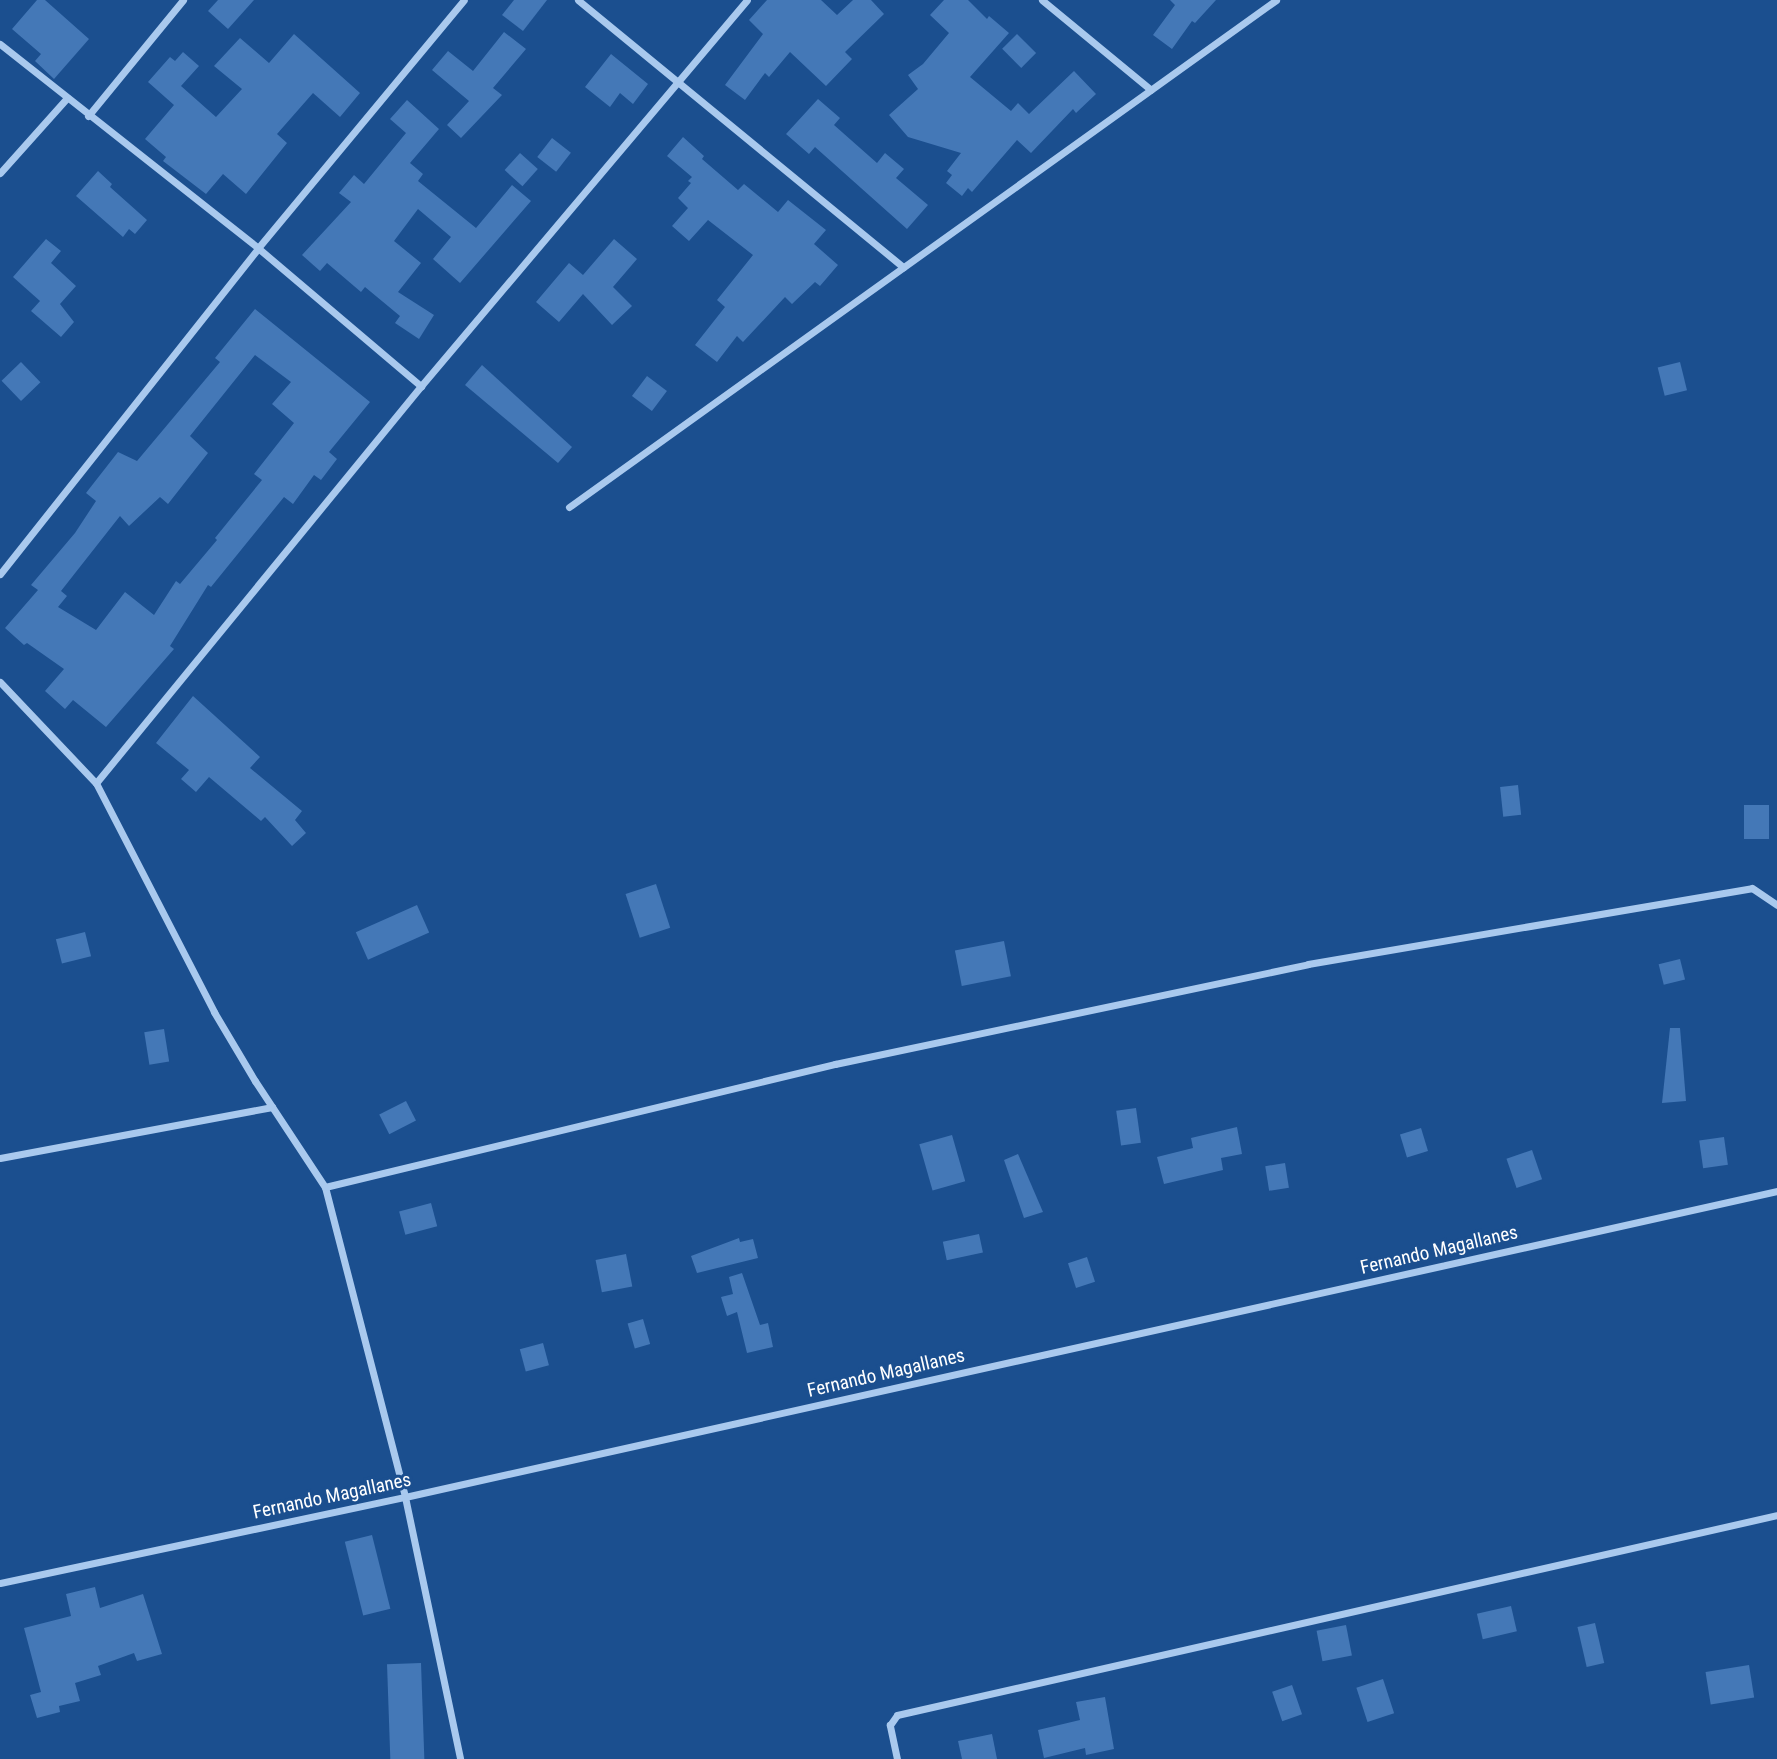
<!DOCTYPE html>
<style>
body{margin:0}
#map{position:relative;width:1777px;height:1759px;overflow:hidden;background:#1b4f8f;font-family:"Roboto Condensed",sans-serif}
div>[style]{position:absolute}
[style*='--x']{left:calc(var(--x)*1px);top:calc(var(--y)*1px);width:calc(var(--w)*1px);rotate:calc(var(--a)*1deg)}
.building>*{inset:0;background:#4478b7;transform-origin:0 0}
.minor>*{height:7px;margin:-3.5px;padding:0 3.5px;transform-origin:3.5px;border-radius:3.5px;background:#a9c9ee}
span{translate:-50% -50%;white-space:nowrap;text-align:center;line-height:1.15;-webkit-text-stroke:6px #1b4f8f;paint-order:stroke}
.street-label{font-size:19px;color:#fff}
</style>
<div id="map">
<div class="building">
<i style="clip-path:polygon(37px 0,45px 0,89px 39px,54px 79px,35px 61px,41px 54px,12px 29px)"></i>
<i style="clip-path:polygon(218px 0,254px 0,228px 29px,208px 11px)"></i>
<i style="clip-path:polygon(514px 0,547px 0,523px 31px,502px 15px)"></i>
<i style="clip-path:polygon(767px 0,821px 0,837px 15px,853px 0,871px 0,884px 14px,845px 52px,852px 59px,826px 86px,790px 52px,769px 77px,765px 73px,745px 100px,725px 85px,763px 34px,749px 20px)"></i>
<i style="clip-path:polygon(944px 0,968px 0,987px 19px,989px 16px,1009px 33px,970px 77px,1011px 111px,1018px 103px,1029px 114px,1074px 71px,1096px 94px,1076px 113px,1073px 109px,1031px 153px,1017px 140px,972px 192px,968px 188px,962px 196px,946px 183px,952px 175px,947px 171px,961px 153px,908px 137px,889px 115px,918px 89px,908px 75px,923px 64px,949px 33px,930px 15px)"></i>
<i style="clip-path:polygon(1170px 0,1216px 0,1195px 23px,1192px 21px,1172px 49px,1153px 35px,1175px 5px)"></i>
<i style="clip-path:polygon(504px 32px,526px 49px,493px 88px,502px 95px,461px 138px,447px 125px,469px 101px,432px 70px,448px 51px,473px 71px)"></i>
<i style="clip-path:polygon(294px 34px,360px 93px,340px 117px,313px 93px,277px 134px,287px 143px,246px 194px,223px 174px,206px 194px,163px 161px,166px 157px,145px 139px,174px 105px,148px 82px,170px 57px,175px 61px,183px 52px,199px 66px,181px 86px,216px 117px,242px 89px,214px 66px,240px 38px,269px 63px)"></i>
<i style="left:1017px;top:34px;width:27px;height:21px;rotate:45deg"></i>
<i style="clip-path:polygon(611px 54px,648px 84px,633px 104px,620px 93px,610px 107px,585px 87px)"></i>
<i style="clip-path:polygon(818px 99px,840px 118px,834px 125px,877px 163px,885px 153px,904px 169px,896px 178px,928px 205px,907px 229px,815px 147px,809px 154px,786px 134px)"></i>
<i style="clip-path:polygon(407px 100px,439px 129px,410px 163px,423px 174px,418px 181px,476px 228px,512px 185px,531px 201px,460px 283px,433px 259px,451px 237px,418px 209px,394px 241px,421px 263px,398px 292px,434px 315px,419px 339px,395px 323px,400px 316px,365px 287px,361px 292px,327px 263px,320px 271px,302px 255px,351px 202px,339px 193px,354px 175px,364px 184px,406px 133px,390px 119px)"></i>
<i style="clip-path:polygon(683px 137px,704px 156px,702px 159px,738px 190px,744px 184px,778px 212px,788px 200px,826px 230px,814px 244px,838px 265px,820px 286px,815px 282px,792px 304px,785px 297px,743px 342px,737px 336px,717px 362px,695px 345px,725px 307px,717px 300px,753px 255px,708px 220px,689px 241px,672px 226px,688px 208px,678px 198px,691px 183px,688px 181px,692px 177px,667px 156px)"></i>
<i style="left:552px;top:138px;width:24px;height:24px;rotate:38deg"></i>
<i style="left:520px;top:153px;width:24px;height:23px;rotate:42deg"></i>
<i style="clip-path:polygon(98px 171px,112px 184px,110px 187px,147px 220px,135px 234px,129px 229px,123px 237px,76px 196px)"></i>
<i style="clip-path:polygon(46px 239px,61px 251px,51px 263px,76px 286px,60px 304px,74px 322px,61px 337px,31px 311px,40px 301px,13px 277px)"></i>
<i style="clip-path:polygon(614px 239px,637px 259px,613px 287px,632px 306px,612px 325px,583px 294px,559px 322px,536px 302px,569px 263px,583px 275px)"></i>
<i style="clip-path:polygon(evenodd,255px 309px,370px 402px,329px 452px,337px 459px,321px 480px,314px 475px,293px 504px,284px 497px,211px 587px,208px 585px,170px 646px,174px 649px,106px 727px,73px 700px,65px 709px,45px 691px,64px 669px,27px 643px,24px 645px,5px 628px,38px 590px,31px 585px,75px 533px,96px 501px,86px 493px,118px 452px,137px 461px,220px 362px,215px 358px,255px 309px,255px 355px,291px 382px,272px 404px,294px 423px,254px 474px,262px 480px,215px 538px,217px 540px,180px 584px,176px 581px,154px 615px,125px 592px,96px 630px,58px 607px,67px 596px,61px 591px,120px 516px,129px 526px,160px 497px,168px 504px,208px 453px,190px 436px,255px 355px)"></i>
<i style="left:21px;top:362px;width:28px;height:27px;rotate:46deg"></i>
<i style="left:1680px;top:362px;width:29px;height:23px;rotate:76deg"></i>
<i style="clip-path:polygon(482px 365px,572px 447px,558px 463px,465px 385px)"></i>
<i style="left:647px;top:376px;width:25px;height:25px;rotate:37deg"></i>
<i style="clip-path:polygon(193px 696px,260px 757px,250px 768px,302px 811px,295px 820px,306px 833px,292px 846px,265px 817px,261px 821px,209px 777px,196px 792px,181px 779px,189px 770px,156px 743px)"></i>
<i style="left:1518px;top:785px;width:30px;height:18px;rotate:84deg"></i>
<i style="left:1744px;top:805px;width:25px;height:34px"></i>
<i style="left:656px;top:884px;width:46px;height:32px;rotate:72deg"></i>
<i style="left:417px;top:905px;width:30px;height:67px;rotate:66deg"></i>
<i style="left:85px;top:932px;width:25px;height:30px;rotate:76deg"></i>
<i style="left:1004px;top:941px;width:36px;height:50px;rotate:79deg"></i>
<i style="left:1680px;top:959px;width:21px;height:22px;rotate:76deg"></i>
<i style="clip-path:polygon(1670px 1028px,1680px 1028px,1686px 1101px,1662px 1103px)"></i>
<i style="left:164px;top:1029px;width:33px;height:20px;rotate:81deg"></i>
<i style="left:406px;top:1101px;width:22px;height:30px;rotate:63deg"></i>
<i style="left:1136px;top:1108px;width:35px;height:20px;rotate:82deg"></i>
<i style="clip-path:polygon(1237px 1127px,1242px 1154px,1221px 1158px,1223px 1170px,1164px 1184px,1157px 1157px,1193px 1148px,1191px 1138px)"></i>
<i style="left:1421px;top:1128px;width:24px;height:22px;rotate:73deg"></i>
<i style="left:952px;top:1135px;width:48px;height:34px;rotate:74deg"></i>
<i style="left:1724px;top:1137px;width:28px;height:25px;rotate:82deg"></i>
<i style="left:1532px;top:1150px;width:31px;height:27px;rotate:71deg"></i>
<i style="clip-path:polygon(1018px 1154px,1043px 1212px,1024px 1218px,1004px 1160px)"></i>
<i style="left:1285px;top:1163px;width:25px;height:20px;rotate:81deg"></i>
<i style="left:431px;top:1203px;width:24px;height:33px;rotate:75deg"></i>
<i style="left:979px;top:1234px;width:19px;height:37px;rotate:78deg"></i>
<i style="clip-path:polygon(739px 1238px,740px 1242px,753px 1239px,758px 1258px,697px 1273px,691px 1256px)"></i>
<i style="left:626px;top:1254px;width:33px;height:31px;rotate:79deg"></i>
<i style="left:1087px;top:1257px;width:26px;height:20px;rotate:72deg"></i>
<i style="clip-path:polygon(742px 1273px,760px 1325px,768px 1323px,773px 1347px,747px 1353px,737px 1312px,727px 1316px,721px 1297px,733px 1294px,729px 1277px)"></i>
<i style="left:643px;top:1319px;width:26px;height:16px;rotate:74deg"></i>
<i style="left:543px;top:1343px;width:23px;height:24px;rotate:75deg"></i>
<i style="left:372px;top:1535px;width:76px;height:28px;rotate:76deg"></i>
<i style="clip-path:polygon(95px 1587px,100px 1608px,143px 1594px,162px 1654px,137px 1661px,134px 1653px,98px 1666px,101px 1675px,75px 1683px,80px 1701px,59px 1706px,60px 1712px,37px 1718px,30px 1695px,41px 1692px,24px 1628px,71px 1616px,66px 1594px)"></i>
<i style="left:1511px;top:1606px;width:26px;height:35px;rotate:77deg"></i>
<i style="left:1595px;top:1623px;width:41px;height:18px;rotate:77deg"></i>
<i style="left:1346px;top:1625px;width:31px;height:30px;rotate:79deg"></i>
<i style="left:421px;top:1663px;width:96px;height:34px;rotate:88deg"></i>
<i style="left:1749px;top:1665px;width:33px;height:44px;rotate:81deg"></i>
<i style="left:1383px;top:1679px;width:36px;height:28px;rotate:72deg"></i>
<i style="left:1292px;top:1685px;width:31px;height:21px;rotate:71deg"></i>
<i style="clip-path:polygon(1105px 1697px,1114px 1749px,1086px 1755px,1085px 1748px,1044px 1758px,1038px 1730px,1080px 1720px,1076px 1702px)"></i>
<i style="clip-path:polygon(992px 1734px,997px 1759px,962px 1759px,958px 1741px)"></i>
</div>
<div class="minor">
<i style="--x:578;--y:0;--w:421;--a:39.4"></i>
<i style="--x:1042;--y:0;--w:141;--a:39.5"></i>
<i style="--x:0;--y:44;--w:329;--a:38.3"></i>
<i style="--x:258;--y:248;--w:214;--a:40.3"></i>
<i style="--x:88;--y:116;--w:150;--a:-50.7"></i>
<i style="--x:0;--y:173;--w:101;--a:-48.2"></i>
<i style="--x:569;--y:507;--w:870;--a:-35.64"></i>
<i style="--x:0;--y:574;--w:416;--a:-51.6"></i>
<i style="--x:258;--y:248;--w:322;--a:-50.3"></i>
<i style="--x:0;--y:682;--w:139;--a:46.5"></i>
<i style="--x:96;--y:783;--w:258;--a:62.7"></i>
<i style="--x:214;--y:1012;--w:80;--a:59.3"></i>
<i style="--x:255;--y:1081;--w:127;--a:56.6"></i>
<i style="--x:325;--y:1187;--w:320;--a:75.5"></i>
<i style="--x:405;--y:1497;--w:268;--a:78.1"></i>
<i style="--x:96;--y:783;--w:513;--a:-50.69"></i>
<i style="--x:421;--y:386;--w:505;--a:-49.82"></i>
<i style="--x:0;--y:1158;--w:277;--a:-10.6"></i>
<i style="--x:325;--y:1187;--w:525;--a:-13.56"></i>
<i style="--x:835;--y:1064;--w:483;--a:-11.9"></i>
<i style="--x:1308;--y:964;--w:450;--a:-9.7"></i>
<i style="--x:1752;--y:888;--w:30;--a:34"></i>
<i style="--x:0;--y:1583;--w:414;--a:-12"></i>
<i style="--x:405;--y:1497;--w:1406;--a:-12.57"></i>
<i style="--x:897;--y:1759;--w:35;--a:-102"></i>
<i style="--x:890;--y:1725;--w:12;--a:-55"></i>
<i style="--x:897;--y:1715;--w:902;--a:-12.8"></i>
</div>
<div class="street-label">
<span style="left:1439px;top:1250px;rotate:-13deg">Fernando Magallanes</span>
<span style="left:886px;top:1373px;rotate:-13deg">Fernando Magallanes</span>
<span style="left:332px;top:1496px;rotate:-12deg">Fernando Magallanes</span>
</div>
</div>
